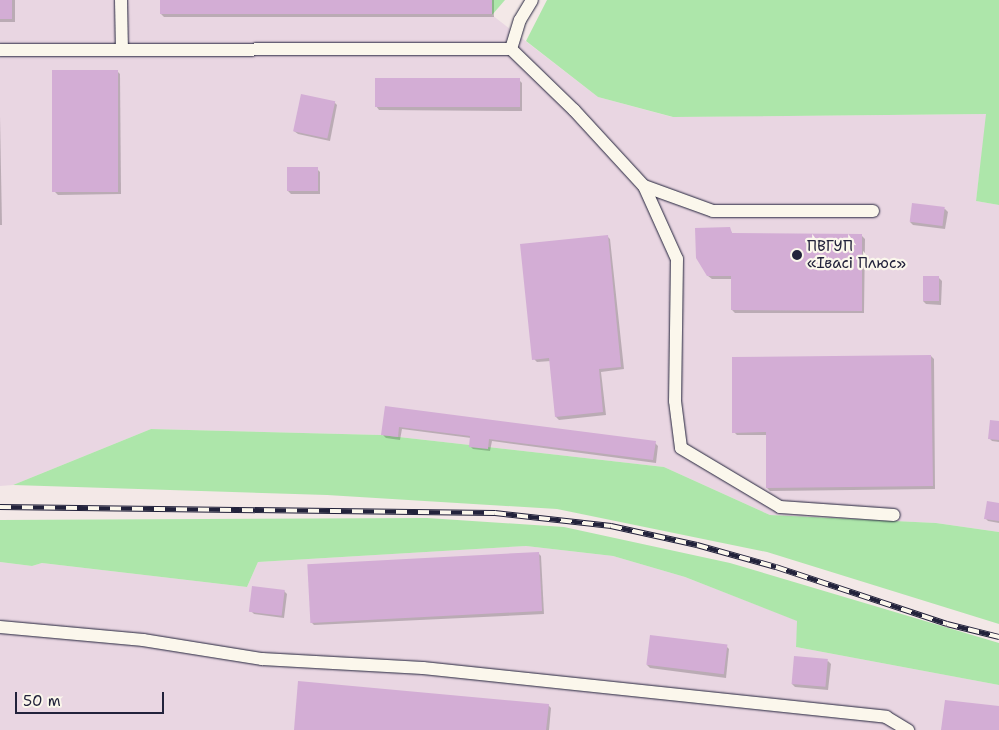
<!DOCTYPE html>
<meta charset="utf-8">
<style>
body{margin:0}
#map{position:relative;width:999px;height:730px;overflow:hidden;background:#f3e8e7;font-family:"Shantell Sans",sans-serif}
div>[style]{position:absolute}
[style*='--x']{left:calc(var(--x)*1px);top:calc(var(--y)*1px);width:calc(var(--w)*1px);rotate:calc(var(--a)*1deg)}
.built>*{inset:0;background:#e9d6e2}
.green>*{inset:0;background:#ade6aa}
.shadow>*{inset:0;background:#0003;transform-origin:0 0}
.building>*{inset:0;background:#d3add5;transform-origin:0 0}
.roads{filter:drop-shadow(0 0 1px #22223b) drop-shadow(0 0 1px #22223b)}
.lane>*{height:12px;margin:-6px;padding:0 6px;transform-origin:6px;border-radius:6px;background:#fbf7ec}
.rail>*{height:5.5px;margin-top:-2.75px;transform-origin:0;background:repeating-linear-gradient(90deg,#fbf7ec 0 11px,#22223b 0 22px);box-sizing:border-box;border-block:1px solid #22223b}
.dots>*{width:14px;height:14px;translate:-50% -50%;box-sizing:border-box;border:2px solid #fbf7ec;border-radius:50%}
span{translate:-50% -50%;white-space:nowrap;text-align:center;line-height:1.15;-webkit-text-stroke:4.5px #fbf7ec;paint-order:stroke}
.poi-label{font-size:15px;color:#22223b}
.left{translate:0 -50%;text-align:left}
.scale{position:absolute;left:15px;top:692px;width:149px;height:22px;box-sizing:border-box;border:2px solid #22223b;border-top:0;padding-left:6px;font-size:15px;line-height:18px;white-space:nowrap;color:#22223b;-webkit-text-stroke:4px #fbf7ec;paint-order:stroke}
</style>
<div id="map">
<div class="built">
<i style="clip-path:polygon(0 0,492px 0,492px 15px,598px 97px,672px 117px,987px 114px,976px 201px,999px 205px,999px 532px,936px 523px,770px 515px,664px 467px,381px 435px,151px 429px,13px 485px,0 486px)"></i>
<i style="clip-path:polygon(526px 546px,613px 556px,685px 577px,798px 621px,796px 647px,999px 685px,999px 730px,0 730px,0 562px,32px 566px,42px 563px,247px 587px,258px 562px)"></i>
</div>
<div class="green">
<i style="clip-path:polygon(492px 0,505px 0,492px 15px)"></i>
<i style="clip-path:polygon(547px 0,999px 0,999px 205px,976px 201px,986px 114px,673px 117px,598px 97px,526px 41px)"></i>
<i style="clip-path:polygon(151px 429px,381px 435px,664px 467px,770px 515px,936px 523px,999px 532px,999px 624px,767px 552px,557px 509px,327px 495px,13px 485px)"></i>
<i style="clip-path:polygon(427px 518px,564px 527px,730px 563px,999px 643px,999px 685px,796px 647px,797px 621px,685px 577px,613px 556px,526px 546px,258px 562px,247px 587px,42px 563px,32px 566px,0 562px,0 520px)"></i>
</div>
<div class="shadow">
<i style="left:0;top:0;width:15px;height:22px"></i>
<i style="clip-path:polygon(161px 0,494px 0,494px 17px,164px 17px,161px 14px)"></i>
<i style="clip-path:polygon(117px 71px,120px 74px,121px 194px,58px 195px,55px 192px)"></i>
<i style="clip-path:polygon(519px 80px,522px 83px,522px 111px,379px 110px,376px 106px)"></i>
<i style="clip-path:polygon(334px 102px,337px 105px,330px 141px,298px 134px,294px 131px)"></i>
<i style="clip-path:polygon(0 116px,2px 225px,0 225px)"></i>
<i style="clip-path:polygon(317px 169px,320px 172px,320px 194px,291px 194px,288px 191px)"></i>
<i style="clip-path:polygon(945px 209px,948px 212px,945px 229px,913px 225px,910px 222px)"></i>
<i style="clip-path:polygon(729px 228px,733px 235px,862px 236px,865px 239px,864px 313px,735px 313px,732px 310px,732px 279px,712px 279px,708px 276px)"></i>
<i style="clip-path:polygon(607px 236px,610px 239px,624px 369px,601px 372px,606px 415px,559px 420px,556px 417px,551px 361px,537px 362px,534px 359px)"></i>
<i style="clip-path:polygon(939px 278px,942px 281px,941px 305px,926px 304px,923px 301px)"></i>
<i style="clip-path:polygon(931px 356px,934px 359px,935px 489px,770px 491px,767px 488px,767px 435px,737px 435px,734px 432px)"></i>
<i style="clip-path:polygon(386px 407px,655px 443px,658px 446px,656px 463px,492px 441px,490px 451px,473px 449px,470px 446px,471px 438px,402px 429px,400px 440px,386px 438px,383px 435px)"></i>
<i style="clip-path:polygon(999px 422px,999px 442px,992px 441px,989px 438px)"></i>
<i style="clip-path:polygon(999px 505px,999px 523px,988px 521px,985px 518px)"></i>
<i style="clip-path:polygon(538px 553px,541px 556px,544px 614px,314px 625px,311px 622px)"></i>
<i style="clip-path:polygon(284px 591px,287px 594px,284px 618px,254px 614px,251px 611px)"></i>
<i style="clip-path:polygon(726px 646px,729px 649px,726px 678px,650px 668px,647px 665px)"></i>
<i style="clip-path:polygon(828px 661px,831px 664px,828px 690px,795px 687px,792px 684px)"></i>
<i style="clip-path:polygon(548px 705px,551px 708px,549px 730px,295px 730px)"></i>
</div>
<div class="building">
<i style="left:0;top:0;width:12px;height:19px"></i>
<i style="left:160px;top:0;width:332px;height:14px"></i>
<i style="left:118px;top:70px;width:122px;height:66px;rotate:90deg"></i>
<i style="left:375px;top:78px;width:145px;height:29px"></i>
<i style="left:301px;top:94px;width:35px;height:38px;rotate:12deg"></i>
<i style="left:287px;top:167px;width:31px;height:24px"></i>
<i style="left:912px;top:203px;width:33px;height:19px;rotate:7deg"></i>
<i style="clip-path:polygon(730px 227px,732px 233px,862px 234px,862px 311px,731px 310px,731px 276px,707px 276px,696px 258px,695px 228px)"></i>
<i style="clip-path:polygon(608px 235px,621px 367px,599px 369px,603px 412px,555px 417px,549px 358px,532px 360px,520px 244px)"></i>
<i style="left:923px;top:276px;width:16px;height:25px"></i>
<i style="clip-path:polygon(931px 355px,933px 486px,766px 488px,766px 432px,732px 433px,732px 357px)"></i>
<i style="clip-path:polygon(385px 406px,656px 441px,653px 460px,489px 439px,488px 449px,469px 447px,470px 436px,399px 427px,398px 437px,381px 435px)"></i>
<i style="clip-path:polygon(990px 420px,999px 421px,999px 440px,988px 439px)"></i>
<i style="clip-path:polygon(987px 501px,999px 503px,999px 521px,984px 519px)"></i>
<i style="left:539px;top:552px;width:59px;height:232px;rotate:87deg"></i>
<i style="left:252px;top:586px;width:33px;height:26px;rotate:7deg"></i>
<i style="left:650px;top:635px;width:78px;height:30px;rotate:7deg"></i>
<i style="left:794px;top:656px;width:34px;height:28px;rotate:5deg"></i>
<i style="clip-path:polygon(298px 681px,549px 704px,546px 730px,294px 730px)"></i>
<i style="clip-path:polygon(945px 700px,999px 706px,999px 730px,941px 730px)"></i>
</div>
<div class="roads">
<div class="lane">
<i style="--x:121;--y:0;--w:50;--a:88.9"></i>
<i style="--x:511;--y:49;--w:30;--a:-73"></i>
<i style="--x:520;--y:20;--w:23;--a:-59"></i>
<i style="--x:0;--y:50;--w:511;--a:-0.11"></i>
<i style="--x:511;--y:49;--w:88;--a:44.1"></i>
<i style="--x:574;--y:110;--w:103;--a:47.4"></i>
<i style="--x:644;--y:186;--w:80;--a:65.7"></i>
<i style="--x:677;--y:259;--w:142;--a:90.8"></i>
<i style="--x:675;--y:401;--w:47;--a:82.7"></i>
<i style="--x:681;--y:448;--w:115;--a:30.8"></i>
<i style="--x:780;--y:507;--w:114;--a:4"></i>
<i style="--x:644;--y:186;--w:73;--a:19.9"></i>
<i style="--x:713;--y:211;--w:160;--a:0"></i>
<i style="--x:0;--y:627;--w:144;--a:5.2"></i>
<i style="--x:143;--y:640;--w:121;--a:9.1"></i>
<i style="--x:262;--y:659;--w:161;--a:3.2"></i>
<i style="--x:423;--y:668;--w:466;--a:6"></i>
<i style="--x:886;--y:717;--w:26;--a:31"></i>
</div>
</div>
<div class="rail">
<i style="--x:0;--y:507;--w:495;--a:0.7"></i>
<i style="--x:495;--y:513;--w:117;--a:6.4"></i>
<i style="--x:611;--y:526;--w:88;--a:12.5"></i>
<i style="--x:697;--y:545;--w:82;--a:15.6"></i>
<i style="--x:776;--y:567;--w:180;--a:18.4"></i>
<i style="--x:947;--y:624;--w:54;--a:14"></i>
</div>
<div class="dots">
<i style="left:797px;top:255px;background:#22223b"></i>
</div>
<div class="poi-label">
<span class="left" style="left:807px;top:255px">ПВГУП<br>«Івасі Плюс»</span>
</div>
<div class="scale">50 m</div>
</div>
